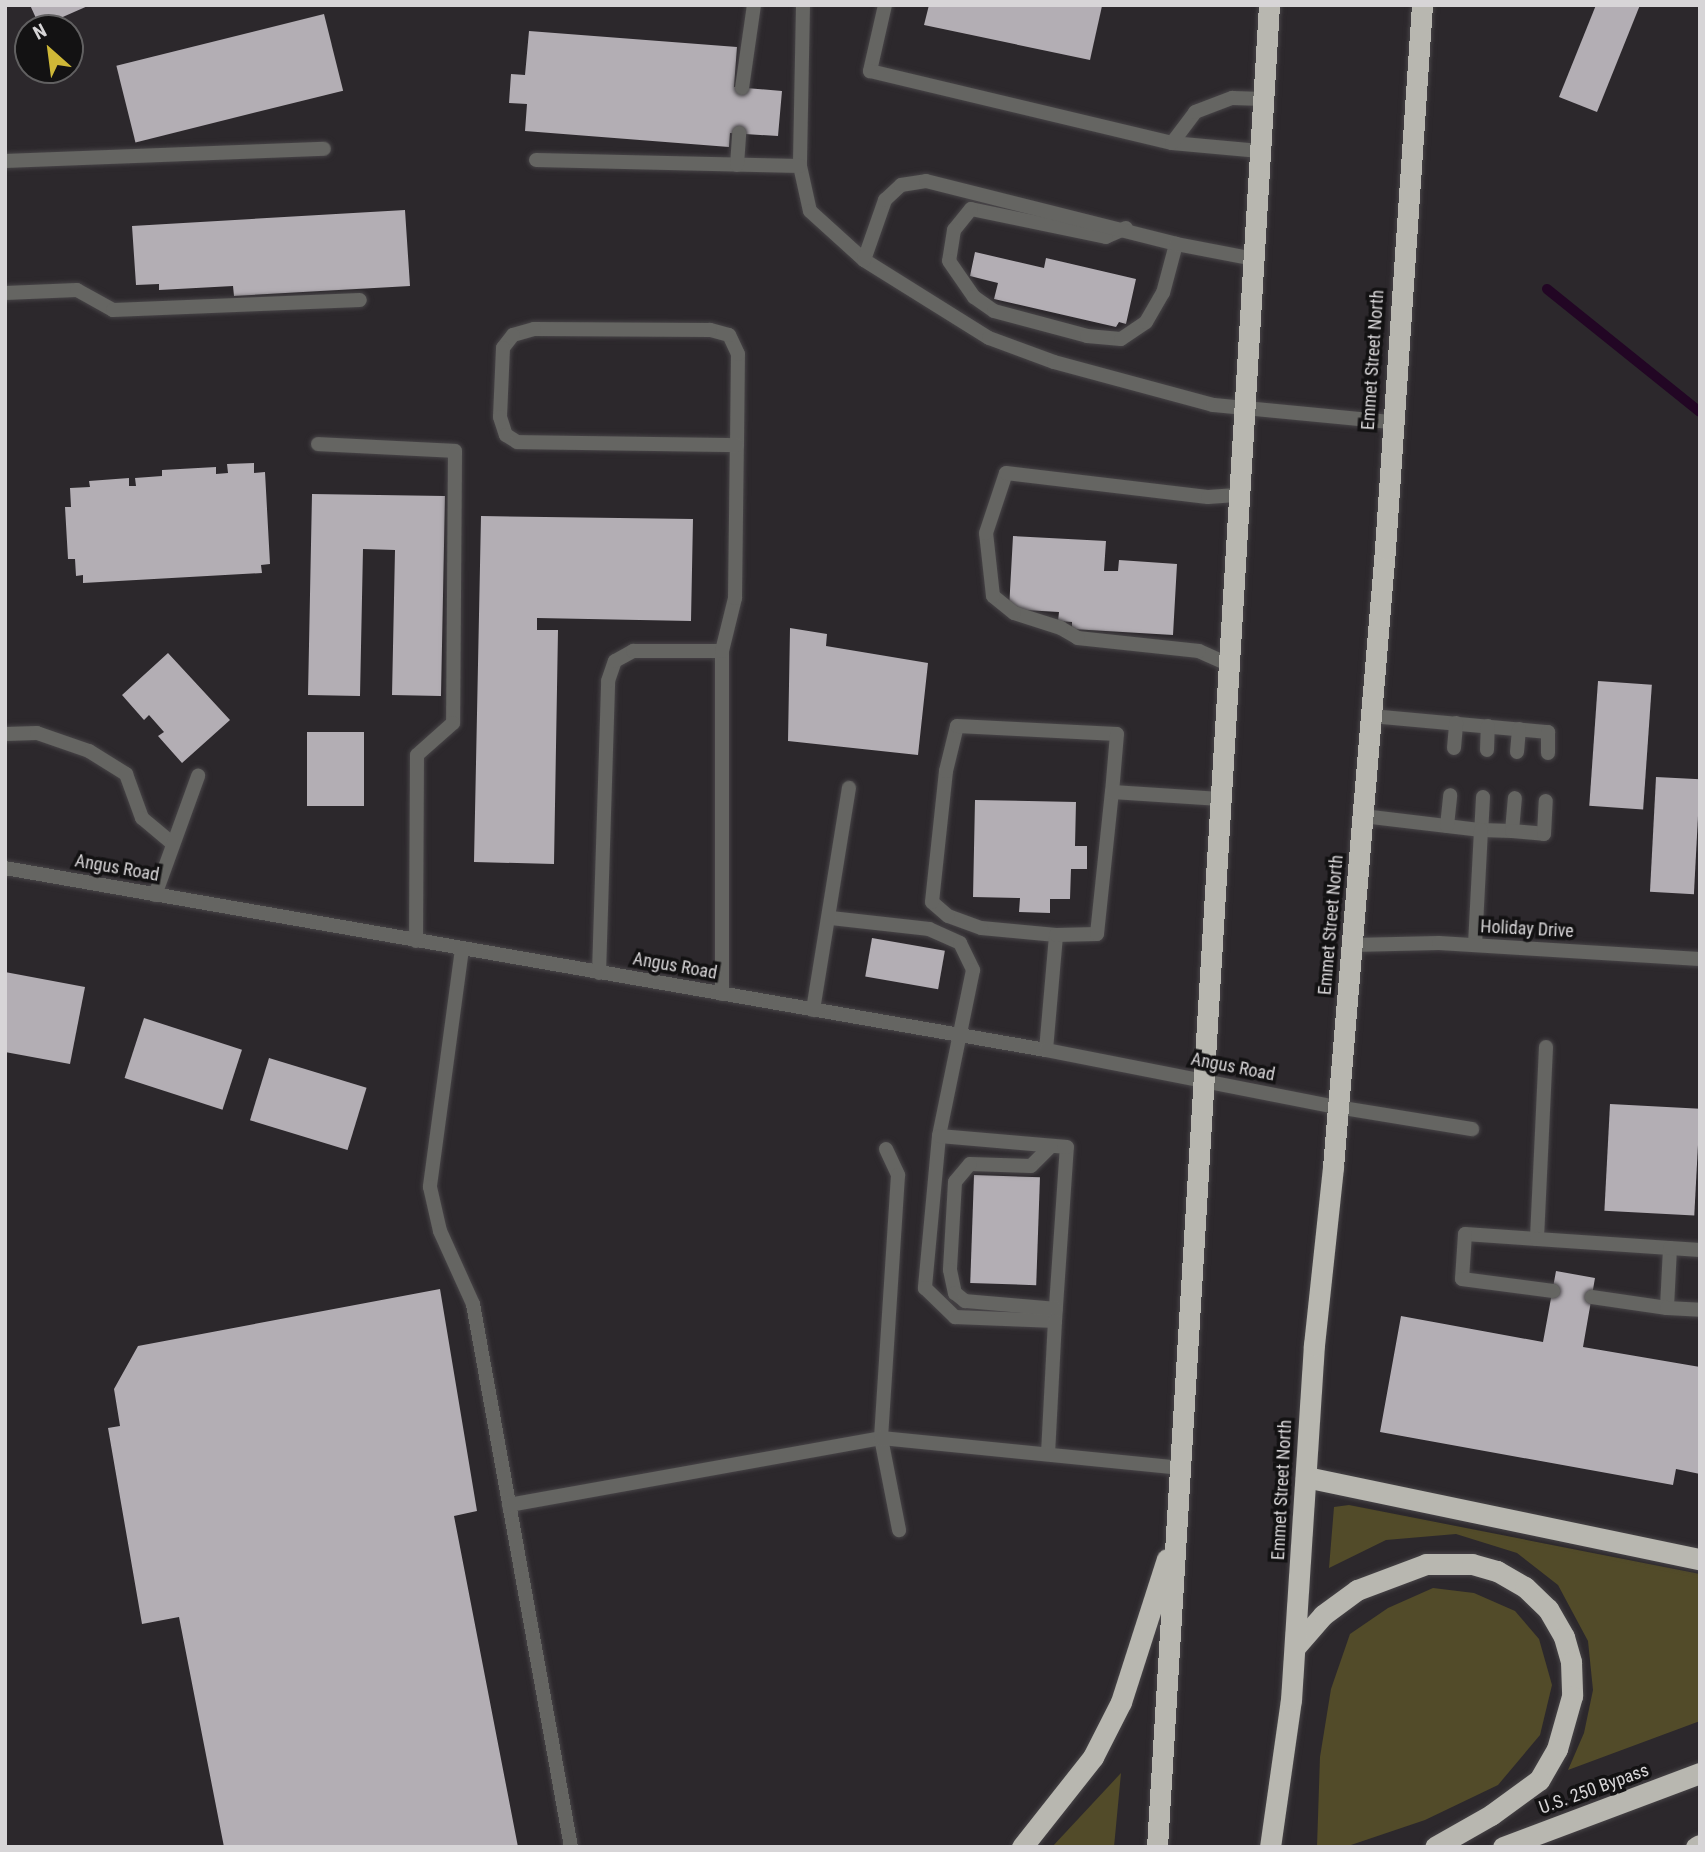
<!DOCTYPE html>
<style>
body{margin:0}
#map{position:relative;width:1705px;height:1852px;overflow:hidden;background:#2c282c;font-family:"Roboto Condensed",sans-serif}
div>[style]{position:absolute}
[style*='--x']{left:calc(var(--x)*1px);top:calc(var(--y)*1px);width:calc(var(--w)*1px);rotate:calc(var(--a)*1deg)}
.green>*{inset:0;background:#524b29}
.stream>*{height:10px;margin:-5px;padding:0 5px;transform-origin:5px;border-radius:5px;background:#220624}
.building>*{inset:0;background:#b3aeb4;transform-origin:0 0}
.roads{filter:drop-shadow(0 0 2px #474447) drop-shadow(0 0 2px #474447)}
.lane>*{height:14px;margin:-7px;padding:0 7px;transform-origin:7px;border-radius:7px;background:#656562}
.street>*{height:14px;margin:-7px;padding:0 7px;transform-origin:7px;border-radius:7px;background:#656562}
.highway>*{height:21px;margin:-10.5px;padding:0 10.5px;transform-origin:10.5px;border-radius:10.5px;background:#b8b7b0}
span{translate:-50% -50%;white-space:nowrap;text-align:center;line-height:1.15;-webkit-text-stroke:7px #131213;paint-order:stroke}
.street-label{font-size:18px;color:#d7d5d7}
.frame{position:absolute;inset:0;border:7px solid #d7d5d7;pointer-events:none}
.north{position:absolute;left:14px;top:14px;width:70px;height:70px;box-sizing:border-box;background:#131213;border:2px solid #616061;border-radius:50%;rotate:332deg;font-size:19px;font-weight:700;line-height:28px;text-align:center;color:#d7d5d7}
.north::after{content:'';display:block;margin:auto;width:24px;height:32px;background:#cfb837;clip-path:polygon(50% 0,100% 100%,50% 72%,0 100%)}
</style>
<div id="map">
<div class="green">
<i style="clip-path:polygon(1349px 1505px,1700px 1574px,1700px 1721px,1568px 1770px,1584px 1733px,1593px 1690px,1588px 1641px,1558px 1585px,1517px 1553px,1456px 1534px,1386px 1540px,1329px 1568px,1334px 1507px)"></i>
<i style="clip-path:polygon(1433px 1588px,1474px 1593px,1515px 1611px,1539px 1639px,1552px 1685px,1540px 1735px,1498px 1785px,1425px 1820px,1345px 1847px,1317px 1847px,1320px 1757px,1331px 1689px,1350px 1634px,1388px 1608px)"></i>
<i style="clip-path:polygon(1121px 1773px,1114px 1847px,1052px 1847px)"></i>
</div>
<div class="stream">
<i style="--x:1547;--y:289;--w:196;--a:38.8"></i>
</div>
<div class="building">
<i style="clip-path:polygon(30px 5px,90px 5px,40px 27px)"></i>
<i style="clip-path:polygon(929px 5px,1099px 5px,1102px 6px,1090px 60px,924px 25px)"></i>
<i style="clip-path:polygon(1596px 5px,1640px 5px,1597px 112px,1559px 97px)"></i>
<i style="left:324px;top:14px;width:79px;height:214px;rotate:76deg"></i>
<i style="clip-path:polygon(529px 31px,737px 47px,734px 87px,782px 91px,778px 136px,730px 133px,729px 147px,525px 131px,527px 104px,509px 103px,511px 74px,525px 75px)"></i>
<i style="clip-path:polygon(405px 210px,410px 286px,234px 296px,233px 286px,159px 290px,159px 284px,136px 285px,132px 226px)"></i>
<i style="clip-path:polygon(975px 252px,1044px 268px,1046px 258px,1136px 279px,1126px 324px,1119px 322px,1116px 327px,994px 299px,998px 283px,970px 276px)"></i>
<i style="clip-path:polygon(254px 463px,254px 473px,265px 472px,270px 564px,261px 565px,262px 573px,83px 583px,83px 575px,76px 576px,75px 559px,68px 559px,65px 507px,71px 507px,70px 488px,90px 487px,89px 481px,129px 478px,129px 486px,136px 486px,135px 478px,162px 476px,162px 470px,216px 467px,216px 474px,228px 473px,227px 464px)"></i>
<i style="clip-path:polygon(312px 494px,445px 496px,441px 696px,392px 695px,395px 550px,363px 549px,360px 696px,308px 695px)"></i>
<i style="clip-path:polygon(481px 516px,693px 519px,691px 621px,537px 618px,537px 630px,558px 630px,554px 864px,474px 862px)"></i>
<i style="clip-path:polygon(1013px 536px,1106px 541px,1104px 571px,1118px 571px,1119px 560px,1177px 564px,1173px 635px,1072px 629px,1072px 622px,1058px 621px,1059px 612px,1009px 609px)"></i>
<i style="clip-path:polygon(790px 628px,827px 634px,826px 646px,928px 663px,918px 755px,788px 741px)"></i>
<i style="clip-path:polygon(168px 653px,230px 720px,182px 763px,158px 736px,164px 732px,149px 715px,144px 720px,122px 695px)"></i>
<i style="left:1598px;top:681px;width:54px;height:125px;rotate:4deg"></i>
<i style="left:307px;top:732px;width:57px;height:74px"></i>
<i style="left:1656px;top:777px;width:44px;height:115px;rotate:3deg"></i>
<i style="clip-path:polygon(975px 800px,1076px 802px,1075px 846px,1087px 846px,1087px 869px,1071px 869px,1070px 899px,1050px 899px,1050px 913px,1019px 912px,1020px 898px,973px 897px)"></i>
<i style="left:872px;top:938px;width:74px;height:39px;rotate:10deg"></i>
<i style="clip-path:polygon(5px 972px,85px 987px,70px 1064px,5px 1052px)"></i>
<i style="left:144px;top:1018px;width:103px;height:63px;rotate:18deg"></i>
<i style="left:269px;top:1058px;width:102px;height:65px;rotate:17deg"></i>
<i style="left:1610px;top:1104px;width:90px;height:107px;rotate:3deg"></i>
<i style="left:974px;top:1175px;width:66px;height:108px;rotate:2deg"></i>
<i style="clip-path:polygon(1556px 1271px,1595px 1278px,1583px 1347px,1700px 1367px,1700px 1474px,1676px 1469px,1673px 1485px,1380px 1432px,1401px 1316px,1543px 1342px)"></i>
<i style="clip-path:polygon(440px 1289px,477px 1511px,454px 1516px,518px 1847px,224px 1847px,179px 1617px,142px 1624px,108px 1428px,120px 1426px,114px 1389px,138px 1346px)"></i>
</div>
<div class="roads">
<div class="lane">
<i style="--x:803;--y:5;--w:161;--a:91.1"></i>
<i style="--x:800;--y:166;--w:46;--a:77.5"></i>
<i style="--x:810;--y:211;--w:73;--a:42.2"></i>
<i style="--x:864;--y:260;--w:147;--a:32"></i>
<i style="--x:989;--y:338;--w:69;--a:20.3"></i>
<i style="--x:1054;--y:362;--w:165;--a:15.1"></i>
<i style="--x:1213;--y:405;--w:179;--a:5.5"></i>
<i style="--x:885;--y:5;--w:68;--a:102.8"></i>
<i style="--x:870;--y:71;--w:310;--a:13.4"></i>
<i style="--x:1172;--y:143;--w:88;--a:5.2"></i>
<i style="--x:742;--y:88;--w:84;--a:-81.8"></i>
<i style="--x:1172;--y:143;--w:39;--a:-53"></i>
<i style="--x:1195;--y:112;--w:40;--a:-21"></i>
<i style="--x:1232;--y:98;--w:32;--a:2"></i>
<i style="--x:536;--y:160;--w:264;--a:1.3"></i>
<i style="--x:5;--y:161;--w:319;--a:-2.2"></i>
<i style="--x:737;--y:165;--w:32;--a:-86"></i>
<i style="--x:1126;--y:228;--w:22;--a:156"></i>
<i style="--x:1106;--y:237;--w:138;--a:-168.3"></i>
<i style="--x:971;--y:209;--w:27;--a:129"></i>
<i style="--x:954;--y:230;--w:31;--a:99"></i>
<i style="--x:949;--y:261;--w:44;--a:55.2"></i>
<i style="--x:974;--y:297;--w:24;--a:35"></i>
<i style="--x:994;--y:311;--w:96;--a:15"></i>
<i style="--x:1087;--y:336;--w:34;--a:5"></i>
<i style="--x:1121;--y:339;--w:30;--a:-34"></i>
<i style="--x:1146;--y:322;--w:34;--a:-60"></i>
<i style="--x:1163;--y:293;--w:51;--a:-75.1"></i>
<i style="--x:864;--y:260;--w:64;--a:-70.7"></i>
<i style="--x:885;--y:200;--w:22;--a:-43"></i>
<i style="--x:901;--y:185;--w:25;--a:-9"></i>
<i style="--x:926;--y:181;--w:258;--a:14.1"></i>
<i style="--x:1176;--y:244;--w:80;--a:10.8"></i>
<i style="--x:5;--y:293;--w:72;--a:-2.4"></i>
<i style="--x:77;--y:290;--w:41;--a:29.1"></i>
<i style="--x:113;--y:310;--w:247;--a:-2.3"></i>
<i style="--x:318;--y:444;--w:137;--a:2.9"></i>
<i style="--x:455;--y:451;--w:272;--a:90.4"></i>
<i style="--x:453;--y:723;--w:48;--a:138.4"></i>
<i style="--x:417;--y:755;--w:186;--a:90.3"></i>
<i style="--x:1228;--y:664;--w:32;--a:-156"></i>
<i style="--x:1199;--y:651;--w:122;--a:-173.9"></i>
<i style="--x:1078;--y:638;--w:20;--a:-150"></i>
<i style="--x:1061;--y:628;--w:49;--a:-162.3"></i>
<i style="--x:1014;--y:613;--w:27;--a:-141"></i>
<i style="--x:993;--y:596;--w:63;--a:-96.3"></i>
<i style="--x:986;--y:533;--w:63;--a:-71.6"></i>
<i style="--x:1006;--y:473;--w:203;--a:6.8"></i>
<i style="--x:1208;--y:497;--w:32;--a:-4"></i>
<i style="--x:1371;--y:716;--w:178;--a:5.2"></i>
<i style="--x:1548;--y:732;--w:21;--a:90"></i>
<i style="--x:5;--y:734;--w:32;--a:-2"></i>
<i style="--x:37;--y:733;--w:55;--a:19.1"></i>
<i style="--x:89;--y:751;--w:44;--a:31.9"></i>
<i style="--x:126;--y:774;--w:47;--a:70"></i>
<i style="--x:142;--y:818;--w:40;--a:40"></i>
<i style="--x:1454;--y:748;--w:25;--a:-85"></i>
<i style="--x:1487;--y:750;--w:24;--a:-88"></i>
<i style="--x:1517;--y:752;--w:23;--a:-85"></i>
<i style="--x:1483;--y:797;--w:33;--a:93"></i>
<i style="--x:1481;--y:830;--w:31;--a:2"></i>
<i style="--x:1512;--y:831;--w:33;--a:-85"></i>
<i style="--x:1363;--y:816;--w:119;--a:6.8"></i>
<i style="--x:1481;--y:830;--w:115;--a:93"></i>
<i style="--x:1447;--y:826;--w:31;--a:-84"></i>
<i style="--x:1512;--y:831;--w:32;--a:5"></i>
<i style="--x:1544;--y:834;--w:33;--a:-87"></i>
<i style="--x:155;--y:895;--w:127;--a:-70.1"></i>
<i style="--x:831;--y:918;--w:99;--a:6.4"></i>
<i style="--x:929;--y:929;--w:34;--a:24"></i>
<i style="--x:960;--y:943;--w:30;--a:64"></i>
<i style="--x:973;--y:970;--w:169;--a:101.6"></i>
<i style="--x:939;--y:1136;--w:153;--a:95.3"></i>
<i style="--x:925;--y:1288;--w:42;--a:44"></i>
<i style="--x:955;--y:1317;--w:100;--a:2.3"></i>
<i style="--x:1055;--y:1321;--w:174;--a:-86.1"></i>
<i style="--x:1067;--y:1147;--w:128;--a:-175.1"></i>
<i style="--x:1056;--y:935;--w:75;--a:-174.7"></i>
<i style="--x:981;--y:928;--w:35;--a:-160"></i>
<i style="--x:948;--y:916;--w:21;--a:-139"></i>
<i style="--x:932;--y:902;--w:132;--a:-83.9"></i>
<i style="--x:946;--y:771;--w:46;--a:-76.3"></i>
<i style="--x:957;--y:726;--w:160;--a:2.9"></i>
<i style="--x:1117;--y:734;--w:58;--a:94.9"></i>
<i style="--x:462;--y:949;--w:240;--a:97.7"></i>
<i style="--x:430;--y:1187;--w:45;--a:77.2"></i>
<i style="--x:440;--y:1231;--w:80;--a:65.7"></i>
<i style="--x:473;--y:1304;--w:552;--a:79.77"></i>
<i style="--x:599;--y:973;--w:292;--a:-88.2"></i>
<i style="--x:608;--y:681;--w:21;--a:-71"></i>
<i style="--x:615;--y:661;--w:21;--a:-29"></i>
<i style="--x:633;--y:651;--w:89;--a:0"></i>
<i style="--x:722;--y:994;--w:343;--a:-90"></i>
<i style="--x:722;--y:651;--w:55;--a:-76.2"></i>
<i style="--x:735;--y:598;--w:153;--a:-89.3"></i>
<i style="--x:737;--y:445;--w:91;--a:-89.4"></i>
<i style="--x:738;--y:354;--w:21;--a:-115"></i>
<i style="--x:729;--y:335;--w:20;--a:-165"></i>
<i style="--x:710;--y:330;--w:176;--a:-179.7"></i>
<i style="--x:534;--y:329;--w:22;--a:164"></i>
<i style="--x:513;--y:335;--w:16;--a:128"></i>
<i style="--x:503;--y:348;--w:69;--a:92.5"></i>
<i style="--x:500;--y:417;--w:19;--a:72"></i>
<i style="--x:506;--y:435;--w:13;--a:32"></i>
<i style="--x:517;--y:442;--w:220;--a:0.8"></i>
<i style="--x:813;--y:1010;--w:225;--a:-80.8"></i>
<i style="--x:1546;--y:1047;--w:192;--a:92.7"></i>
<i style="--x:1537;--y:1239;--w:72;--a:-176"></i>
<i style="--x:1465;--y:1234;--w:45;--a:93.8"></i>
<i style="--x:1462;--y:1279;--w:92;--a:7.5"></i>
<i style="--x:1046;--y:1050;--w:115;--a:-85"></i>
<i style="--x:1056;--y:935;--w:41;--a:-1.4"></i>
<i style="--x:1097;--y:934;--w:143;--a:-84"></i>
<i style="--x:1112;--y:792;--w:109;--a:3.7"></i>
<i style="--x:1337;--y:1107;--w:137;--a:9.3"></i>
<i style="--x:1051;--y:1146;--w:28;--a:135"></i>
<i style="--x:1031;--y:1166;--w:61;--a:-178.1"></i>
<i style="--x:970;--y:1164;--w:23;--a:130"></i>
<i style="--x:955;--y:1182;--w:88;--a:93.3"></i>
<i style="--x:950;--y:1270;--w:24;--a:78"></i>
<i style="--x:955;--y:1293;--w:13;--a:39"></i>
<i style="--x:965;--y:1301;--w:91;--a:5"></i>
<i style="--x:886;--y:1149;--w:29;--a:65"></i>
<i style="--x:898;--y:1175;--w:264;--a:93.7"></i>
<i style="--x:881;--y:1438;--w:94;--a:78.9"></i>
<i style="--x:1537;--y:1239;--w:133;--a:3.9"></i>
<i style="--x:1670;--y:1248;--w:60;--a:92.9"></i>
<i style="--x:1667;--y:1308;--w:76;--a:-171.7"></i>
<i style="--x:1670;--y:1248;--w:30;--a:4"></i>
<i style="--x:1667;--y:1308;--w:33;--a:3"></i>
<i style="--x:1048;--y:1454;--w:133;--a:-87"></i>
<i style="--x:509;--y:1505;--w:378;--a:-10.2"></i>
<i style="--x:881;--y:1438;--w:300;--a:5.7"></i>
</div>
<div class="street">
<i style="--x:5;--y:868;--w:1057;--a:9.92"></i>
<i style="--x:1046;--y:1050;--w:297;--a:11.1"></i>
<i style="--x:1352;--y:945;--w:87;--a:-1.3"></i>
<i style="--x:1439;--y:943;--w:261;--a:3.5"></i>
</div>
<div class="highway">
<i style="--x:1306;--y:1477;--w:402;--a:11.8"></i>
<i style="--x:1296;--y:1646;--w:41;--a:-48.9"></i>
<i style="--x:1323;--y:1615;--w:42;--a:-36.3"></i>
<i style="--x:1357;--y:1590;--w:74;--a:-20.6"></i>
<i style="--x:1426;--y:1564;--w:46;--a:0"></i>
<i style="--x:1472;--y:1564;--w:26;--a:16"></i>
<i style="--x:1497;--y:1571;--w:32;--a:30"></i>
<i style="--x:1525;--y:1587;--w:32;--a:44"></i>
<i style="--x:1548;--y:1609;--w:32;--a:60"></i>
<i style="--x:1564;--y:1637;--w:26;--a:74"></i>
<i style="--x:1571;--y:1662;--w:34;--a:88"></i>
<i style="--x:1572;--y:1696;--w:55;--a:105.8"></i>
<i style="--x:1557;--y:1749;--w:36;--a:120"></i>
<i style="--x:1539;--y:1780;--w:59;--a:143.9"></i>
<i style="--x:1491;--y:1815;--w:64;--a:150.3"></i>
<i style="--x:1022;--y:1847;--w:115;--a:-51.7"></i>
<i style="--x:1093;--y:1757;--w:62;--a:-63"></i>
<i style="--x:1121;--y:1702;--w:150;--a:-72.2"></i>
<i style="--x:1157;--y:1847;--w:1845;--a:-86.52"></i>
<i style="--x:1270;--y:1847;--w:148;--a:-81.9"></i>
<i style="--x:1291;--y:1700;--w:356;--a:-86.3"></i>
<i style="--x:1314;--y:1345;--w:179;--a:-83.9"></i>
<i style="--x:1333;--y:1167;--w:620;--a:-85.19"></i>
<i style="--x:1385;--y:549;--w:545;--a:-86.11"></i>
<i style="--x:1503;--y:1847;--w:210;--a:-20.6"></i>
<i style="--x:1696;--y:1847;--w:4;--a:-27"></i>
</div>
</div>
<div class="street-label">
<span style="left:1373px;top:360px;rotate:-86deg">Emmet Street North</span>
<span style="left:117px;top:868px;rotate:10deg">Angus Road</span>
<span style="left:1331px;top:925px;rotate:-85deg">Emmet Street North</span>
<span style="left:1527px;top:929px;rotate:3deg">Holiday Drive</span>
<span style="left:675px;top:966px;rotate:10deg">Angus Road</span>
<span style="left:1233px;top:1067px;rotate:11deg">Angus Road</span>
<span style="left:1282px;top:1490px;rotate:-87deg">Emmet Street North</span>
<span style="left:1594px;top:1789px;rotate:-20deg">U.S. 250 Bypass</span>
</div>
<div class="frame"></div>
<div class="north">N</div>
</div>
